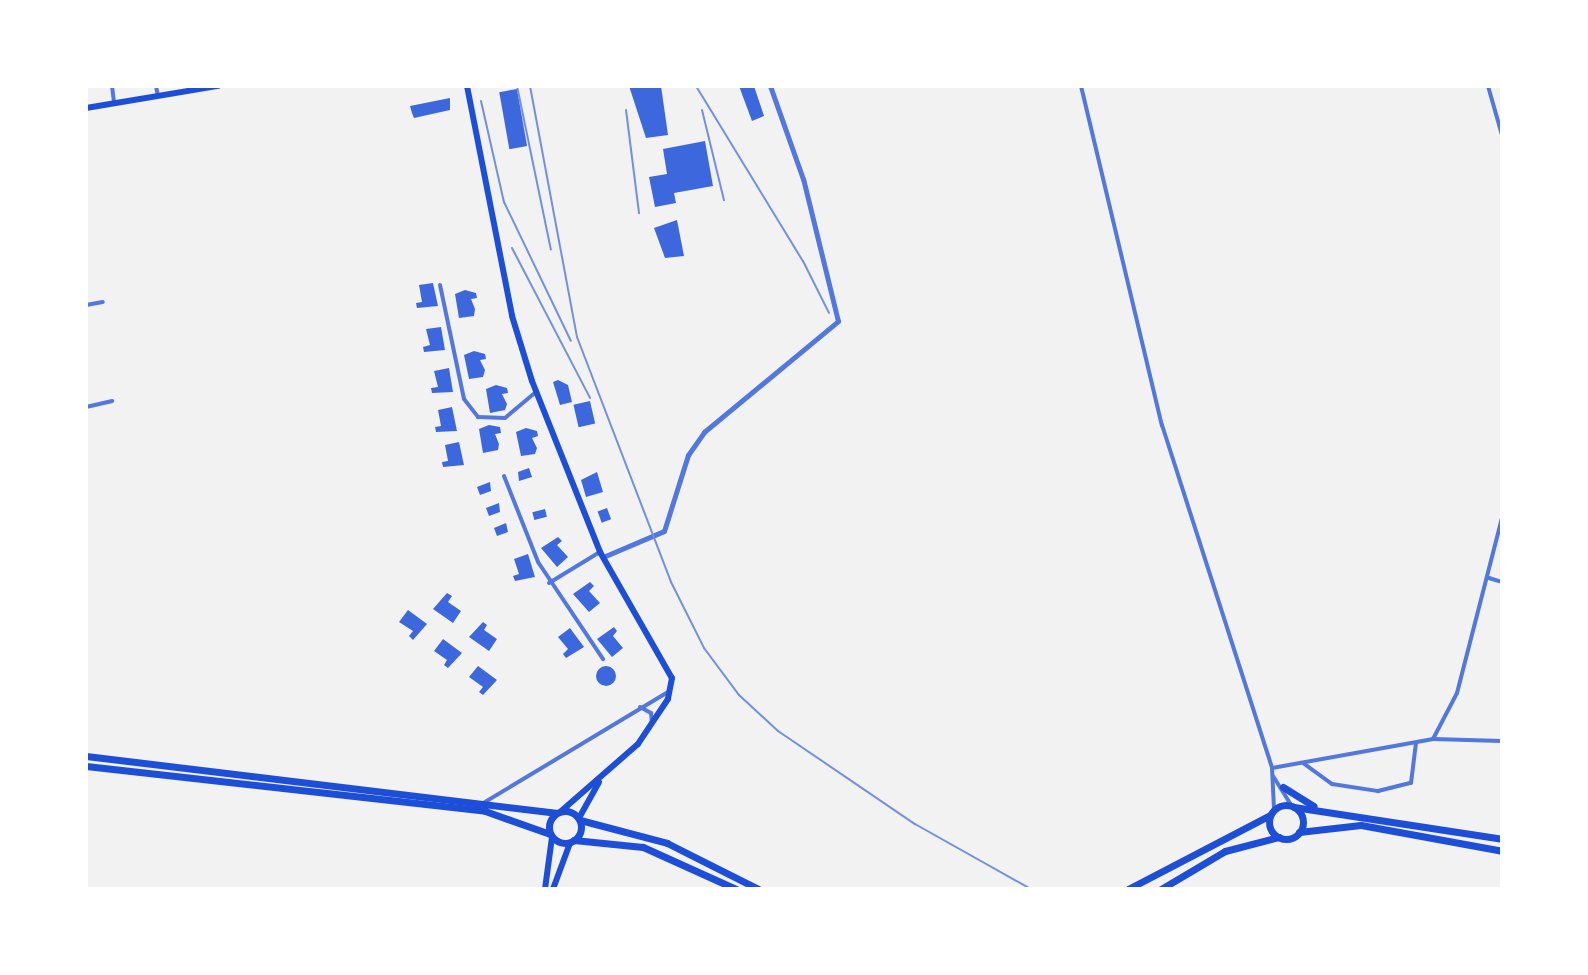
<!DOCTYPE html>
<style>
body{margin:0}
#map{position:relative;width:1588px;height:975px;overflow:hidden;background:#f2f2f2;font-family:Georgia,serif}
div>[style]{position:absolute}
[style*='--x']{left:calc(var(--x)*1px);top:calc(var(--y)*1px);width:calc(var(--w)*1px);rotate:calc(var(--a)*1deg)}
.building>*{inset:0;background:#3d67dc;transform-origin:0 0}
.round{border-radius:50%}
.minor>*{height:4px;margin:-2px;padding:0 2px;transform-origin:2px;border-radius:2px;background:#5277de}
.tertiary>*{height:5px;margin:-2.5px;padding:0 2.5px;transform-origin:2.5px;border-radius:2.5px;background:#5277de}
.secondary>*{height:6px;margin:-3px;padding:0 3px;transform-origin:3px;border-radius:3px;background:#1d4ed8}
.trunk>*{height:7px;margin:-3.5px;padding:0 3.5px;transform-origin:3.5px;border-radius:3.5px;background:#1d4ed8}
.trunk>.ring{margin:-3.5px;padding:0;box-sizing:content-box;background:none;border:7px solid #1d4ed8;border-radius:50%}
.rail>*{height:2px;margin:-1px;padding:0 1px;transform-origin:1px;border-radius:1px;background:#7290e2}
span{translate:-50% -50%;white-space:nowrap;text-align:center;line-height:1.15;-webkit-text-stroke:7px #fff;paint-order:stroke}
.frame{position:absolute;inset:0;border:88px solid #fff;pointer-events:none}
</style>
<div id="map">
<div class="building">
<i style="clip-path:polygon(629px 86px,661px 86px,668px 135px,646px 138px)"></i>
<i style="clip-path:polygon(739px 86px,754px 86px,764px 116px,752px 121px)"></i>
<i style="left:517px;top:89px;width:58px;height:18px;rotate:80deg"></i>
<i style="clip-path:polygon(450px 98px,450px 110px,414px 118px,412px 113px,410px 106px)"></i>
<i style="clip-path:polygon(705px 141px,713px 186px,674px 193px,676px 203px,655px 207px,649px 177px,667px 174px,663px 149px)"></i>
<i style="clip-path:polygon(677px 220px,684px 256px,665px 258px,654px 228px)"></i>
<i style="clip-path:polygon(433px 283px,438px 306px,417px 308px,416px 303px,422px 302px,419px 285px)"></i>
<i style="clip-path:polygon(465px 290px,476px 293px,477px 298px,471px 299px,475px 309px,474px 316px,459px 318px,455px 294px)"></i>
<i style="clip-path:polygon(441px 327px,445px 350px,424px 352px,423px 347px,430px 345px,426px 329px)"></i>
<i style="clip-path:polygon(474px 351px,485px 354px,486px 359px,480px 360px,485px 370px,483px 377px,469px 379px,464px 355px)"></i>
<i style="clip-path:polygon(449px 368px,453px 392px,432px 393px,431px 388px,438px 387px,434px 371px)"></i>
<i style="clip-path:polygon(558px 380px,568px 385px,572px 402px,560px 405px,553px 382px)"></i>
<i style="clip-path:polygon(496px 385px,507px 388px,508px 393px,502px 394px,507px 404px,505px 410px,490px 413px,486px 389px)"></i>
<i style="left:590px;top:401px;width:23px;height:17px;rotate:77deg"></i>
<i style="clip-path:polygon(452px 407px,457px 431px,436px 432px,435px 427px,441px 426px,438px 410px)"></i>
<i style="clip-path:polygon(489px 425px,500px 427px,501px 433px,495px 434px,499px 444px,498px 450px,483px 453px,479px 429px)"></i>
<i style="clip-path:polygon(526px 428px,537px 431px,538px 436px,532px 438px,537px 448px,535px 454px,521px 456px,516px 432px)"></i>
<i style="clip-path:polygon(459px 442px,464px 465px,443px 467px,442px 462px,448px 461px,445px 445px)"></i>
<i style="clip-path:polygon(529px 468px,532px 477px,519px 481px,518px 472px)"></i>
<i style="clip-path:polygon(597px 472px,603px 492px,586px 497px,581px 480px)"></i>
<i style="clip-path:polygon(490px 482px,491px 491px,480px 495px,477px 487px)"></i>
<i style="clip-path:polygon(499px 503px,500px 512px,489px 516px,486px 508px)"></i>
<i style="left:607px;top:508px;width:12px;height:10px;rotate:70deg"></i>
<i style="left:545px;top:509px;width:8px;height:13px;rotate:76deg"></i>
<i style="clip-path:polygon(506px 523px,508px 532px,497px 536px,494px 528px)"></i>
<i style="clip-path:polygon(558px 537px,562px 541px,557px 545px,568px 557px,557px 567px,541px 548px)"></i>
<i style="clip-path:polygon(528px 554px,535px 577px,515px 581px,513px 576px,519px 574px,514px 559px)"></i>
<i style="clip-path:polygon(590px 582px,594px 586px,589px 591px,600px 603px,589px 612px,573px 594px)"></i>
<i style="clip-path:polygon(447px 593px,452px 596px,448px 602px,461px 611px,453px 623px,433px 609px)"></i>
<i style="clip-path:polygon(408px 610px,427px 624px,413px 640px,409px 636px,413px 631px,399px 622px)"></i>
<i style="clip-path:polygon(483px 622px,487px 625px,484px 630px,497px 639px,489px 651px,469px 637px)"></i>
<i style="clip-path:polygon(614px 627px,617px 631px,613px 636px,623px 648px,612px 657px,597px 639px)"></i>
<i style="clip-path:polygon(570px 628px,584px 647px,566px 658px,563px 654px,568px 649px,558px 637px)"></i>
<i style="clip-path:polygon(443px 639px,462px 653px,448px 668px,444px 665px,447px 660px,434px 651px)"></i>
<i style="clip-path:polygon(478px 666px,497px 680px,483px 695px,479px 692px,483px 687px,469px 677px)"></i>
<i class="round" style="left:596px;top:666px;width:20px;height:20px"></i>
</div>
<div class="minor">
<i style="--x:112;--y:86;--w:17;--a:83"></i>
<i style="--x:156;--y:86;--w:10;--a:79"></i>
<i style="--x:1081;--y:86;--w:349;--a:76.6"></i>
<i style="--x:1162;--y:425;--w:360;--a:72.2"></i>
<i style="--x:1272;--y:768;--w:41;--a:87.2"></i>
<i style="--x:1488;--y:86;--w:51;--a:74.1"></i>
<i style="--x:440;--y:285;--w:116;--a:78.1"></i>
<i style="--x:464;--y:399;--w:23;--a:52"></i>
<i style="--x:478;--y:417;--w:27;--a:2"></i>
<i style="--x:505;--y:418;--w:40;--a:-40"></i>
<i style="--x:86;--y:305;--w:17;--a:-10"></i>
<i style="--x:86;--y:407;--w:27;--a:-13"></i>
<i style="--x:504;--y:476;--w:92;--a:68.4"></i>
<i style="--x:538;--y:562;--w:117;--a:56.2"></i>
<i style="--x:1489;--y:578;--w:14;--a:17"></i>
<i style="--x:549;--y:583;--w:60;--a:-31.3"></i>
<i style="--x:640;--y:707;--w:13;--a:29"></i>
<i style="--x:651;--y:713;--w:9;--a:84"></i>
<i style="--x:1433;--y:739;--w:52;--a:-62.4"></i>
<i style="--x:1457;--y:693;--w:181;--a:-75.6"></i>
<i style="--x:1303;--y:763;--w:36;--a:36"></i>
<i style="--x:1332;--y:784;--w:47;--a:8.7"></i>
<i style="--x:1378;--y:791;--w:34;--a:-14"></i>
<i style="--x:1411;--y:783;--w:40;--a:-82.9"></i>
<i style="--x:1272;--y:768;--w:164;--a:-10.2"></i>
<i style="--x:1433;--y:739;--w:69;--a:1.7"></i>
<i style="--x:1273;--y:776;--w:36;--a:58"></i>
<i style="--x:485;--y:802;--w:214;--a:-31"></i>
</div>
<div class="tertiary">
<i style="--x:603;--y:557;--w:66;--a:-23.1"></i>
<i style="--x:664;--y:531;--w:80;--a:-72.5"></i>
<i style="--x:688;--y:455;--w:28;--a:-55"></i>
<i style="--x:704;--y:432;--w:174;--a:-39.6"></i>
<i style="--x:838;--y:321;--w:146;--a:-103.8"></i>
<i style="--x:803;--y:179;--w:99;--a:-109.5"></i>
</div>
<div class="secondary">
<i style="--x:467;--y:86;--w:234;--a:78.9"></i>
<i style="--x:512;--y:316;--w:68;--a:72.9"></i>
<i style="--x:532;--y:381;--w:184;--a:68.3"></i>
<i style="--x:600;--y:552;--w:145;--a:60.3"></i>
<i style="--x:672;--y:678;--w:21;--a:101"></i>
<i style="--x:668;--y:699;--w:54;--a:123.7"></i>
<i style="--x:638;--y:744;--w:103;--a:138.9"></i>
<i style="--x:86;--y:108;--w:134;--a:-9.5"></i>
<i style="--x:579;--y:818;--w:41;--a:-60.9"></i>
<i style="--x:545;--y:889;--w:52;--a:-82.3"></i>
<i style="--x:553;--y:889;--w:49;--a:-69.7"></i>
</div>
<div class="trunk">
<i style="--x:86;--y:756;--w:473;--a:6.9"></i>
<i style="--x:86;--y:766;--w:402;--a:6.4"></i>
<i style="--x:485;--y:811;--w:69;--a:19.5"></i>
<i style="--x:1283;--y:787;--w:36;--a:32"></i>
<i class="ring" style="left:1269px;top:805px;width:27px;height:27px"></i>
<i style="--x:1294;--y:807;--w:210;--a:8.7"></i>
<i class="ring" style="left:549px;top:811px;width:25px;height:25px"></i>
<i style="--x:580;--y:820;--w:90;--a:14.8"></i>
<i style="--x:667;--y:843;--w:102;--a:26.8"></i>
<i style="--x:1299;--y:832;--w:62;--a:-6.4"></i>
<i style="--x:1361;--y:825;--w:143;--a:10.4"></i>
<i style="--x:574;--y:840;--w:69;--a:5.8"></i>
<i style="--x:643;--y:847;--w:102;--a:24.3"></i>
<i style="--x:1128;--y:889;--w:160;--a:-27.5"></i>
<i style="--x:1161;--y:889;--w:74;--a:-30.7"></i>
<i style="--x:1225;--y:851;--w:56;--a:-14.5"></i>
</div>
<div class="rail">
<i style="--x:517;--y:86;--w:167;--a:78.3"></i>
<i style="--x:530;--y:86;--w:255;--a:79.4"></i>
<i style="--x:577;--y:337;--w:262;--a:69"></i>
<i style="--x:671;--y:582;--w:74;--a:63.4"></i>
<i style="--x:704;--y:648;--w:59;--a:53.3"></i>
<i style="--x:739;--y:695;--w:53;--a:42.7"></i>
<i style="--x:778;--y:731;--w:166;--a:34.2"></i>
<i style="--x:915;--y:824;--w:133;--a:29.3"></i>
<i style="--x:696;--y:86;--w:205;--a:58.6"></i>
<i style="--x:803;--y:261;--w:58;--a:63.4"></i>
<i style="--x:481;--y:101;--w:104;--a:77.2"></i>
<i style="--x:504;--y:202;--w:154;--a:64.3"></i>
<i style="--x:626;--y:110;--w:104;--a:82.8"></i>
<i style="--x:702;--y:110;--w:93;--a:76.3"></i>
<i style="--x:512;--y:248;--w:169;--a:62.5"></i>
</div>
<div class="frame"></div>
</div>
